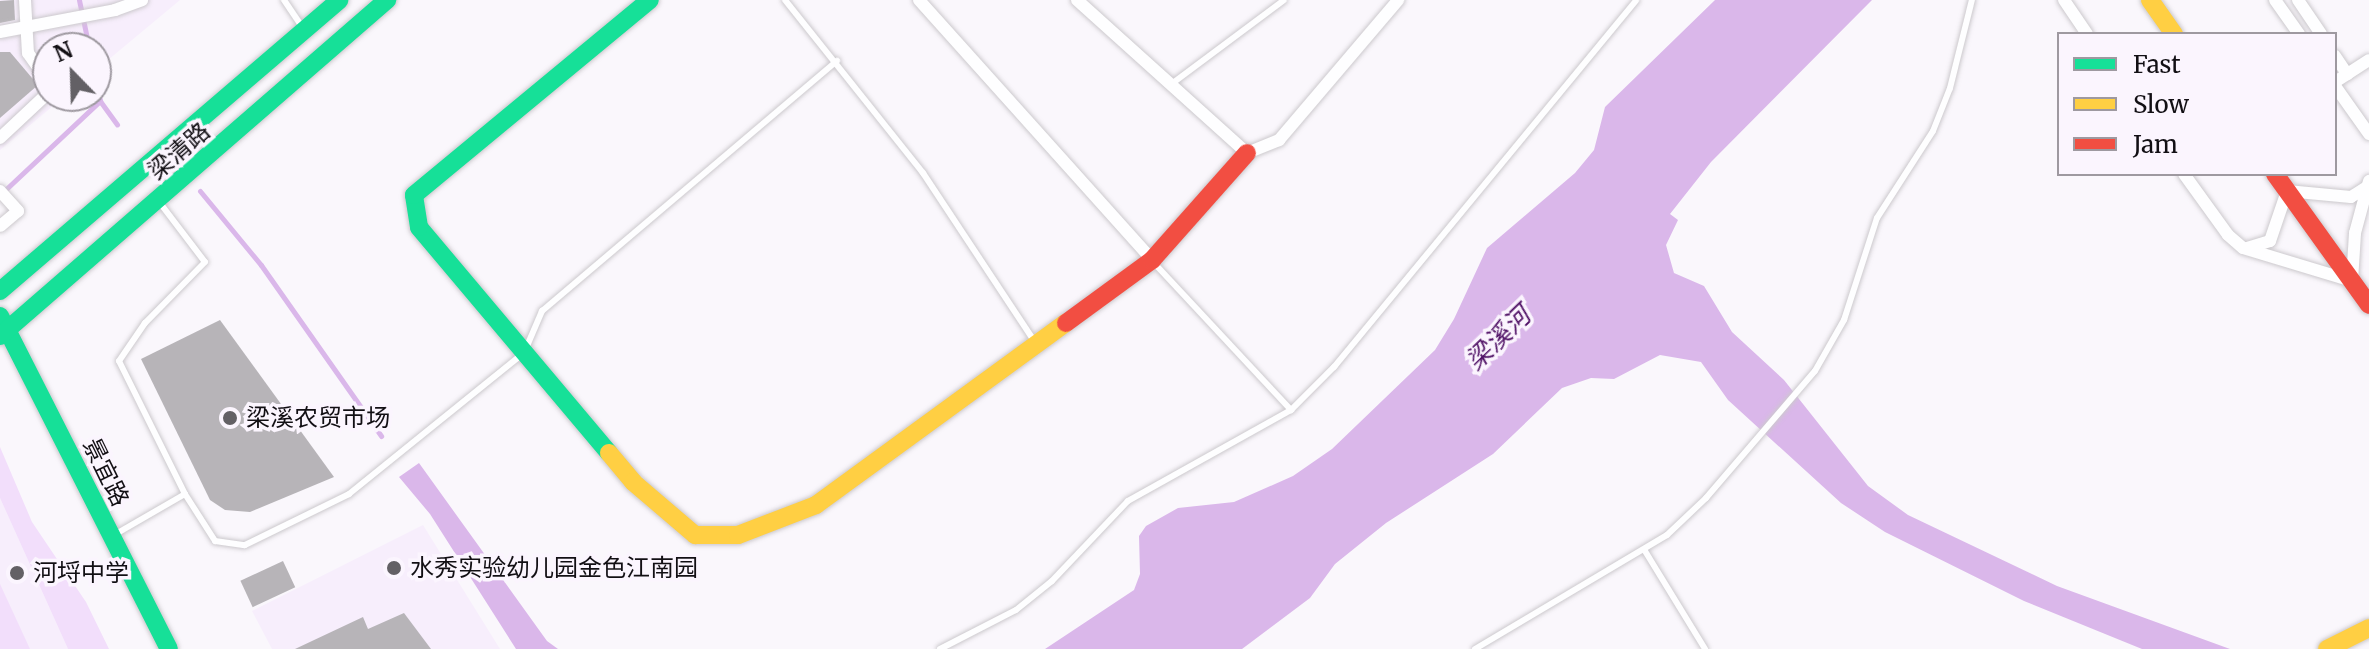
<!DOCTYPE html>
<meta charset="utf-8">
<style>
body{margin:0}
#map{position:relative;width:2369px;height:649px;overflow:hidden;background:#faf7fc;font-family:Merriweather,"Noto Sans SC",serif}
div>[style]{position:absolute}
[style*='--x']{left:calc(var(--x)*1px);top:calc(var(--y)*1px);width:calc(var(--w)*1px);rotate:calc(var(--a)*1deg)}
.built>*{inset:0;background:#f7eefc}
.green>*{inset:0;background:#f2defb}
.water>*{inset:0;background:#dab7ea}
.stream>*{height:5px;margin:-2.5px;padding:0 2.5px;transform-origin:2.5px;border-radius:2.5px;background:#dab7ea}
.building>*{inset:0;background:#b7b4b8;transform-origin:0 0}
.roads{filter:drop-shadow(0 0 2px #ccc9cd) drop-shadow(0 0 2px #ccc9cd)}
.lane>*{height:6px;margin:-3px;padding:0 3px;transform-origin:3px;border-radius:3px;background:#fefeff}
.street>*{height:12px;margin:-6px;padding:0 6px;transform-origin:6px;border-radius:6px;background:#fefeff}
.fast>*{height:18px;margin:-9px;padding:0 9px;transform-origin:9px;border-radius:9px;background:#16e098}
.slow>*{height:18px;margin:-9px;padding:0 9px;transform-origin:9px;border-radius:9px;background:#ffcf43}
.jam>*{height:18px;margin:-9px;padding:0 9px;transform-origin:9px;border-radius:9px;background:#f24e42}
.dots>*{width:22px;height:22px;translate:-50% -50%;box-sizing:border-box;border:4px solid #fbf5fe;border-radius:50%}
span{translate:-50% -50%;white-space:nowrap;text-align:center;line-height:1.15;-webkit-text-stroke:7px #fbf5fe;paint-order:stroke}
.street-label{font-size:24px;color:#120f14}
.poi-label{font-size:24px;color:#120f14}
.left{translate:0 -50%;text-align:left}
.water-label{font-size:26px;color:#511367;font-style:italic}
.legend{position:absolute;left:2057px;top:32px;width:280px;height:144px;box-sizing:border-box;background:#fbf5fe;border:2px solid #9e99a0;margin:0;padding:10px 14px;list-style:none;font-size:24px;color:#120f14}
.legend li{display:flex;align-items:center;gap:16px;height:40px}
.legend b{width:40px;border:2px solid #9e99a0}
.north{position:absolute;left:32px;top:32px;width:80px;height:80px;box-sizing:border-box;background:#fbf5fe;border:2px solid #9e99a0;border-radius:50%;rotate:337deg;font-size:22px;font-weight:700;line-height:32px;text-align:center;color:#120f14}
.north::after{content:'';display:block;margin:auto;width:28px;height:36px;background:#636065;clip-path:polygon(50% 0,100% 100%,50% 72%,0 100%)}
</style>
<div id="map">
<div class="built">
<i style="clip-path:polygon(0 0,180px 0,96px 70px,96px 48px,48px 48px,48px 96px,65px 96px,0 150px)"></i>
<i style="clip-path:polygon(0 498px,68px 649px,0 649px)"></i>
<i style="clip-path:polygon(423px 525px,500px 649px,272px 649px,252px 611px)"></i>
</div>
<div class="green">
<i style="clip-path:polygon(0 447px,32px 522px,86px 602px,109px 649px,68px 649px,0 498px)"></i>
<i style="clip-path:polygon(0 584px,30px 649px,0 649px)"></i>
</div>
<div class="water">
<i style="clip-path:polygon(1715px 0,1872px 0,1711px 162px,1670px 214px,1678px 220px,1666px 245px,1674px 273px,1704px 286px,1732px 332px,1784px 380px,1868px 486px,1908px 515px,2057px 586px,2230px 649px,2142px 649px,2024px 601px,1885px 532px,1841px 503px,1728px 400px,1701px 362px,1660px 355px,1614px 379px,1591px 378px,1562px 388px,1493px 454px,1386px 523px,1335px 564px,1310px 598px,1242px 649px,1045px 649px,1134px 590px,1140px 574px,1139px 536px,1146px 526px,1178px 508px,1234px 502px,1293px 476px,1332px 449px,1409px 375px,1435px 350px,1454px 319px,1487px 248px,1575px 173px,1594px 150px,1605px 107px)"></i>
<i style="clip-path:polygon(419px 463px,547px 641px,558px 649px,516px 649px,430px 514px,399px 477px)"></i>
</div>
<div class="stream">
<i style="--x:79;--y:0;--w:49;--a:78.2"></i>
<i style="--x:100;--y:101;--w:29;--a:54"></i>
<i style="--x:4;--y:191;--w:132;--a:-43.2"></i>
<i style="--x:100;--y:101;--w:21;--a:-101"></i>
<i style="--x:200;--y:191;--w:96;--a:50.5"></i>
<i style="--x:261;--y:265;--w:209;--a:54.9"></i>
</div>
<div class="building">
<i style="clip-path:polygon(14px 0,15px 20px,0 23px,0 1px)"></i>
<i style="clip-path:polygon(0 52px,10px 52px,38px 85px,0 118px)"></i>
<i style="clip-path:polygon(220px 320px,334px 477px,250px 512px,225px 510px,210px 500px,141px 359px)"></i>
<i style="left:283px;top:561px;width:29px;height:47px;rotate:65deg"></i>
<i style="clip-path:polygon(404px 613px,431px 649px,295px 649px,363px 617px,368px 629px)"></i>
</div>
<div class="roads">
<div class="lane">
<i style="--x:284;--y:0;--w:32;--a:56"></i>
<i style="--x:785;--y:0;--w:221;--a:51.4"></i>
<i style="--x:923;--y:173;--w:203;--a:56.5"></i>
<i style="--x:1170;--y:85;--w:142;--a:-36.7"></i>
<i style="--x:160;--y:203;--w:74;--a:52.7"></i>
<i style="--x:205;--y:262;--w:86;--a:134.5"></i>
<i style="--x:145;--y:323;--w:46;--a:124.4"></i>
<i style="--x:119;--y:361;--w:148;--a:63.6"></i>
<i style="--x:1154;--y:263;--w:201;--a:47"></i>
<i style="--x:114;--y:535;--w:82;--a:-30"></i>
<i style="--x:185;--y:494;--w:56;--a:57.4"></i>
<i style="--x:215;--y:541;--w:30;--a:8"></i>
<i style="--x:245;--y:545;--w:116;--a:-26.1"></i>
<i style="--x:349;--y:494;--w:225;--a:-38.9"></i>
<i style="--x:524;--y:353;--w:46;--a:-66.8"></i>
<i style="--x:542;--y:311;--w:387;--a:-40.3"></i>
<i style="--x:1645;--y:551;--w:115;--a:58.5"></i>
<i style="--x:940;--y:649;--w:85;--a:-27.2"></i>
<i style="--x:1016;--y:610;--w:46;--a:-38.9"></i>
<i style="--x:1052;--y:581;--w:110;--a:-46.5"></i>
<i style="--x:1128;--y:501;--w:187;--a:-29.2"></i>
<i style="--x:1291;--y:410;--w:61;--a:-45"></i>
<i style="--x:1334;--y:367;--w:475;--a:-50.5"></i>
<i style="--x:1475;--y:649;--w:223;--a:-30.7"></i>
<i style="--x:1667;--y:535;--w:54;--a:-43.5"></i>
<i style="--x:1706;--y:498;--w:167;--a:-49.4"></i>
<i style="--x:1815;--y:371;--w:59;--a:-60.4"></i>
<i style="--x:1844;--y:320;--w:107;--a:-72.1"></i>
<i style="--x:1877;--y:218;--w:103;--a:-57.2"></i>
<i style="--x:1933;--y:131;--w:46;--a:-68.4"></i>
<i style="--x:1950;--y:88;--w:91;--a:-76"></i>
</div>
<div class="street">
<i style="--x:25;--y:0;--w:53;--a:86.8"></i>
<i style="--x:28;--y:53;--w:35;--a:55"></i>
<i style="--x:919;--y:0;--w:349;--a:48.1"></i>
<i style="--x:1077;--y:0;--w:229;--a:42"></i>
<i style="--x:1247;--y:153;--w:35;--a:-22"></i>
<i style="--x:1279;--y:140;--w:184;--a:-49.6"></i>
<i style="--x:2064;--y:0;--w:41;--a:55.9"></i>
<i style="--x:2275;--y:0;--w:42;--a:54.8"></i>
<i style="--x:2298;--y:0;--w:41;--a:55.9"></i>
<i style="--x:0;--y:32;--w:117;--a:-10.8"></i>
<i style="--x:115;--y:10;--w:29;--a:-20"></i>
<i style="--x:2335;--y:56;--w:22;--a:56"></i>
<i style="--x:2335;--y:82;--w:40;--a:-32.9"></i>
<i style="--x:2335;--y:86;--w:59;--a:54.7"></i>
<i style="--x:0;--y:138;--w:66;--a:-43.2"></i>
<i style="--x:2184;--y:174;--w:75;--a:54.2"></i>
<i style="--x:2228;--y:235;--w:20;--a:41"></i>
<i style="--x:2243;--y:248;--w:114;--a:16.8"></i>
<i style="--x:2352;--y:281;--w:48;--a:-86.4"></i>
<i style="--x:2355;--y:233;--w:54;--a:-74.9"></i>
<i style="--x:0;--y:191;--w:27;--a:48"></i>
<i style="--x:18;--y:211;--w:23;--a:140"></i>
<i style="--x:2247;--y:248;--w:24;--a:-17"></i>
<i style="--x:2270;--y:241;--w:53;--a:-71.2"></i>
<i style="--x:2287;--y:191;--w:64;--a:5.4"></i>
<i style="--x:2351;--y:197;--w:19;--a:-32"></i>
</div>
<div class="fast">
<i style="--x:0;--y:291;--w:447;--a:-40.6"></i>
<i style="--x:0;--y:316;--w:373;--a:63.1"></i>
<i style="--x:0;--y:336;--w:513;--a:-40.97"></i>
<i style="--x:609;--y:453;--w:295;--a:-130.1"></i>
<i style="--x:419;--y:227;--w:32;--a:-99"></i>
<i style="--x:414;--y:195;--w:306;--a:-39.6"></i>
</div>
<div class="slow">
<i style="--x:2150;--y:0;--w:42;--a:54.8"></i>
<i style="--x:609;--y:453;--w:38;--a:50"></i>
<i style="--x:633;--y:482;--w:82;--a:40.5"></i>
<i style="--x:695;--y:535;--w:43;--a:0"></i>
<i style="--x:738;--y:535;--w:84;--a:-21"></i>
<i style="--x:816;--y:505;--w:309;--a:-36.1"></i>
<i style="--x:2327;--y:649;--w:47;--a:-26.6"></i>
</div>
<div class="jam">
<i style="--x:2275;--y:174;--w:161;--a:54.3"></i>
<i style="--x:1066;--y:323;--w:107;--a:-36.2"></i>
<i style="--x:1152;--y:260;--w:143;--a:-48.4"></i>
</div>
</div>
<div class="dots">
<i style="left:230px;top:418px;background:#636065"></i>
<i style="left:394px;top:568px;background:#636065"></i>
<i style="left:17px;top:573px;background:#636065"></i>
</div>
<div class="street-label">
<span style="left:179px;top:151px;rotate:-41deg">梁清路</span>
<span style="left:106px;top:472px;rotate:64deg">景宜路</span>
</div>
<div class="poi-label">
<span class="left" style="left:246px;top:418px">梁溪农贸市场</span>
<span class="left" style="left:410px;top:568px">水秀实验幼儿园金色江南园</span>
<span class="left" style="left:33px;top:573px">河埒中学</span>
</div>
<div class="water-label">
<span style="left:1498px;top:338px;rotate:-44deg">梁溪河</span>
</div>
<ul class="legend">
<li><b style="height:10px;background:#16e098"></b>Fast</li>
<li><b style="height:10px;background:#ffcf43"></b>Slow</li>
<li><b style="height:10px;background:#f24e42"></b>Jam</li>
</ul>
<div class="north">N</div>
</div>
